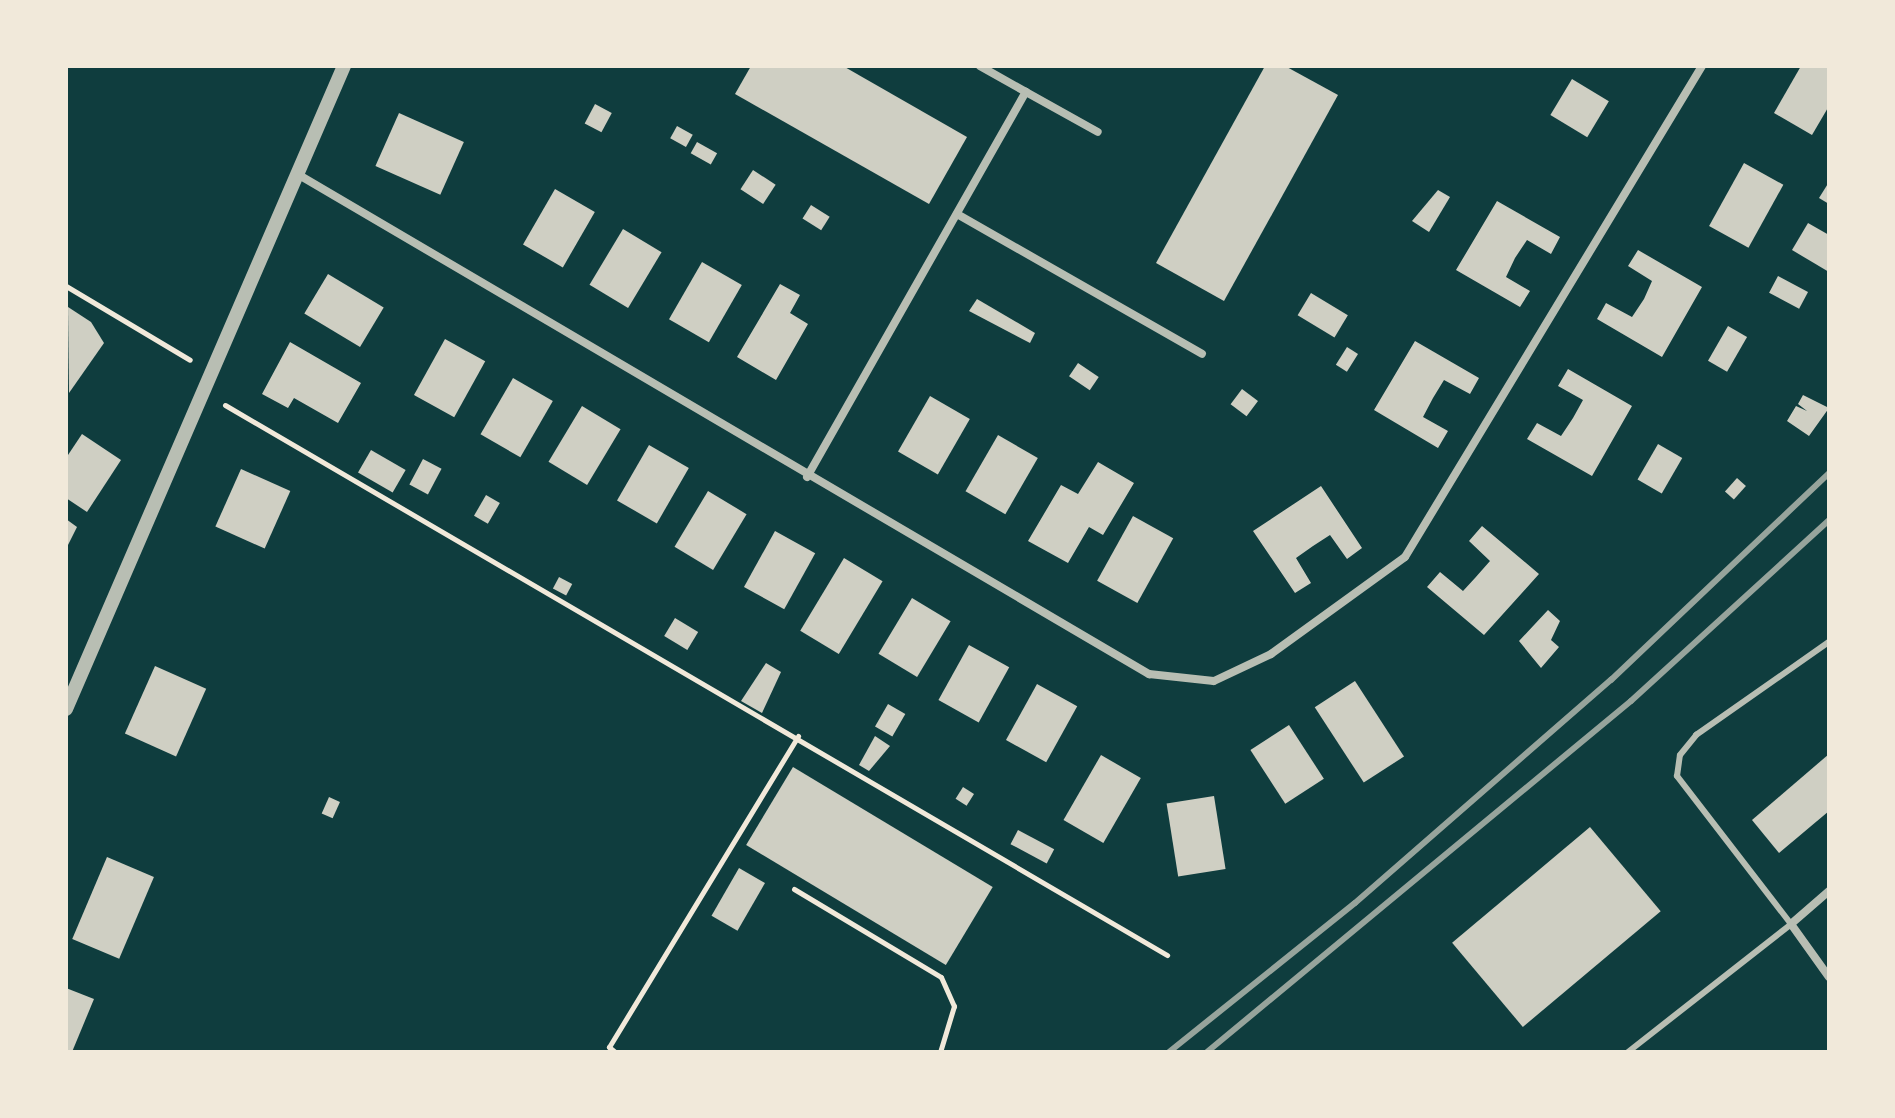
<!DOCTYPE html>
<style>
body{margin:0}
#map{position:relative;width:1895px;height:1118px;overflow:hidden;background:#0f3d3e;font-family:"Archivo Narrow",sans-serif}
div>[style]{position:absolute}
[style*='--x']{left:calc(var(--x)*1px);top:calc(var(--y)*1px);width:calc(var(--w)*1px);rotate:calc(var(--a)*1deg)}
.building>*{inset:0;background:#cfcfc3;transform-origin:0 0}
.path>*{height:5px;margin:-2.5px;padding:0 2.5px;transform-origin:2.5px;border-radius:2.5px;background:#f1e9da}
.service>*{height:6px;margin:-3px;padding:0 3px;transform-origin:3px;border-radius:3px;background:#b8beb3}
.minor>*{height:8px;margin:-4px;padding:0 4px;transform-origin:4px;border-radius:4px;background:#b8beb3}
.tertiary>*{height:14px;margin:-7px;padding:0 7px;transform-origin:7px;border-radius:7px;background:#b8beb3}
.rail>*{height:6px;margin:-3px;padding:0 3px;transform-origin:3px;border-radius:3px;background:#97a49c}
span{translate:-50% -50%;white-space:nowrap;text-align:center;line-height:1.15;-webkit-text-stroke:6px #f1e9da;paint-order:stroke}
.frame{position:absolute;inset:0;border:68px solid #f1e9da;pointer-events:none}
</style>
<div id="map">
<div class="building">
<i style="clip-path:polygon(751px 66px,843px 66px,967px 137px,929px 204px,735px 94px)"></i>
<i style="clip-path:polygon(1265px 66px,1285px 66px,1338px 95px,1224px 301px,1156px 263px)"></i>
<i style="clip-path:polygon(1801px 66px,1829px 66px,1829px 106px,1812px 135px,1774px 113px)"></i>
<i style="left:1572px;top:79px;width:43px;height:42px;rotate:31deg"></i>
<i style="left:595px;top:104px;width:19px;height:22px;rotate:28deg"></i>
<i style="left:399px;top:113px;width:71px;height:58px;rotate:24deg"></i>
<i style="left:677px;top:126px;width:18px;height:14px;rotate:29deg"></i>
<i style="left:697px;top:142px;width:23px;height:13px;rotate:29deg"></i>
<i style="left:1744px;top:163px;width:45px;height:72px;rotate:29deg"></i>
<i style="left:753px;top:170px;width:27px;height:23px;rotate:33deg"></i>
<i style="clip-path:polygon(1829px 182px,1829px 204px,1819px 198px)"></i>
<i style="left:555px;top:189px;width:46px;height:64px;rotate:30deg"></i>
<i style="clip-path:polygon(1438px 190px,1450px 197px,1429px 232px,1412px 221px)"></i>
<i style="clip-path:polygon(1497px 201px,1560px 237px,1551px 254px,1527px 240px,1515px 258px,1506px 277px,1530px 291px,1520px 307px,1456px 270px)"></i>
<i style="left:811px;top:205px;width:22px;height:16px;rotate:32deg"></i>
<i style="clip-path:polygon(1808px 223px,1829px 235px,1829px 272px,1792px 250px)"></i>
<i style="left:623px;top:229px;width:45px;height:65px;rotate:31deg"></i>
<i style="clip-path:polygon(1638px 250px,1702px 287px,1662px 357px,1597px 319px,1606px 303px,1632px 317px,1644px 299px,1652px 281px,1628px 266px)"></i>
<i style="left:702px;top:262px;width:46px;height:66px;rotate:30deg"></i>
<i style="left:328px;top:274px;width:65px;height:46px;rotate:31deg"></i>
<i style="left:1778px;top:276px;width:34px;height:19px;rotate:28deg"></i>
<i style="clip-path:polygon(780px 284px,800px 295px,790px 313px,808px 324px,776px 380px,737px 357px)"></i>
<i style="left:1311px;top:293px;width:43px;height:26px;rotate:31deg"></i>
<i style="clip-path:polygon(977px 299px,1035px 333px,1030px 343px,969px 311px)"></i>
<i style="clip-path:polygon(68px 307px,91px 322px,104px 343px,69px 393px)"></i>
<i style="left:1728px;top:326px;width:22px;height:40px;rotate:30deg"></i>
<i style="left:445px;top:339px;width:46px;height:64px;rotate:29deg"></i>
<i style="clip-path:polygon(1415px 341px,1479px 378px,1470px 394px,1444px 380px,1433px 398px,1423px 417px,1448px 431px,1438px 448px,1374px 410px)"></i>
<i style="clip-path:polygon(290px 342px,361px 383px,338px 423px,294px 398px,288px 408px,262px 394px)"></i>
<i style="left:1347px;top:347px;width:13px;height:21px;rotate:32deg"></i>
<i style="left:1078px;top:363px;width:25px;height:16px;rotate:34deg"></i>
<i style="clip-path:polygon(1568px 369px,1632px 406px,1592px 476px,1527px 439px,1537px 423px,1561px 436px,1573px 418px,1583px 400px,1558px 386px)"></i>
<i style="left:513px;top:378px;width:46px;height:65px;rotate:30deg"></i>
<i style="left:1242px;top:389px;width:20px;height:19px;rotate:37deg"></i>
<i style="clip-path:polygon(1803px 395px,1829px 408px,1809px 436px,1787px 421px,1796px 406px,1807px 411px,1798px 404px)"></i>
<i style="left:930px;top:396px;width:46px;height:64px;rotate:30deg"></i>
<i style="left:582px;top:406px;width:45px;height:65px;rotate:31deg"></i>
<i style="clip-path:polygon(82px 434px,121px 460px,87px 512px,66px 498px,66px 458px)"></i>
<i style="left:998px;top:435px;width:46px;height:65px;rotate:30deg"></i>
<i style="left:1658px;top:444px;width:28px;height:41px;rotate:30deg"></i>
<i style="left:649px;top:445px;width:46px;height:64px;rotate:30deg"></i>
<i style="left:371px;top:450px;width:40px;height:26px;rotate:30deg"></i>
<i style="left:423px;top:459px;width:21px;height:29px;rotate:28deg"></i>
<i style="clip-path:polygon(1098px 462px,1134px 483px,1103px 535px,1089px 527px,1068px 563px,1028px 541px,1061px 485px,1078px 494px)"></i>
<i style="left:241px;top:469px;width:54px;height:63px;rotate:24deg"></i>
<i style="left:1737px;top:478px;width:12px;height:18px;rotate:42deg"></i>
<i style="clip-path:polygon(1321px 486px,1362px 548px,1347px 559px,1330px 535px,1313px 546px,1296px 558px,1311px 583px,1295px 593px,1253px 531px)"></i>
<i style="left:708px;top:491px;width:45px;height:65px;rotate:31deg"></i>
<i style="left:486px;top:495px;width:16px;height:24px;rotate:30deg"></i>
<i style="left:1133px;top:516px;width:46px;height:74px;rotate:29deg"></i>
<i style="clip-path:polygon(66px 519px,77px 527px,66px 549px)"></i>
<i style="clip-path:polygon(1482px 526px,1539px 574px,1484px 635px,1427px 587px,1440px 572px,1463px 591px,1475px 578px,1490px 561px,1469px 541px)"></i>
<i style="left:775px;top:531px;width:46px;height:64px;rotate:29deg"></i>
<i style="left:844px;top:558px;width:45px;height:85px;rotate:31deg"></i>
<i style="left:559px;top:577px;width:15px;height:13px;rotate:28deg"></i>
<i style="left:912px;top:598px;width:45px;height:65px;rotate:31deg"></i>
<i style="clip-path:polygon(1548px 610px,1560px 621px,1551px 640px,1559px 647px,1541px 668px,1519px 641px)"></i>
<i style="left:675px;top:618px;width:27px;height:21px;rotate:31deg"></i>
<i style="left:969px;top:645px;width:46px;height:63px;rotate:29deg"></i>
<i style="clip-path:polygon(766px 663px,781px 672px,762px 713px,741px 701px)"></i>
<i style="left:155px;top:666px;width:56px;height:74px;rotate:24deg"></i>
<i style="left:1355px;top:681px;width:90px;height:48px;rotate:57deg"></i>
<i style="left:1037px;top:684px;width:46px;height:64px;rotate:29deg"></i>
<i style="left:888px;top:704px;width:20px;height:26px;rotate:30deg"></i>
<i style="left:1289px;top:725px;width:64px;height:46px;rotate:57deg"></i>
<i style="clip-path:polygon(875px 736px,890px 746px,869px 771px,859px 765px)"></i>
<i style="clip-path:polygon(1829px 754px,1829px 811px,1779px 853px,1752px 820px)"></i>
<i style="left:1101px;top:755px;width:46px;height:75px;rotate:30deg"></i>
<i style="left:793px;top:767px;width:233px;height:91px;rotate:31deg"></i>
<i style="left:963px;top:787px;width:13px;height:14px;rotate:32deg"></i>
<i style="left:1214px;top:796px;width:74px;height:48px;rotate:81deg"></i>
<i style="left:329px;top:797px;width:12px;height:18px;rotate:24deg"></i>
<i style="left:1590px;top:827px;width:110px;height:180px;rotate:50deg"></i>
<i style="left:1018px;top:830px;width:41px;height:16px;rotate:28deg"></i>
<i style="left:107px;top:857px;width:51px;height:89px;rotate:23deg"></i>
<i style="left:739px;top:868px;width:30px;height:55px;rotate:30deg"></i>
<i style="clip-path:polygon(66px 988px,94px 999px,72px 1052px,66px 1052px)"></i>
</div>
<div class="path">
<i style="--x:66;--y:286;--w:144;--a:30.8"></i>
<i style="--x:225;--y:405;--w:1091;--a:30.28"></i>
<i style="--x:794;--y:889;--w:171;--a:30.9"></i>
<i style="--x:941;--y:977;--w:32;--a:66"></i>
<i style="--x:954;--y:1006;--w:48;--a:106.9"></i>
<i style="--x:615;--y:1052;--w:8;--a:-140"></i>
<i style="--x:609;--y:1047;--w:364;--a:-58.7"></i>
</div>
<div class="service">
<i style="--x:1628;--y:1052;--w:207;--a:-38.1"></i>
<i style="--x:1791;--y:924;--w:187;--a:-127.6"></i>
<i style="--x:1677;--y:776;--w:21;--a:-82"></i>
<i style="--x:1680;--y:755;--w:26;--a:-51"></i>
<i style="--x:1696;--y:735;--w:162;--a:-35"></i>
</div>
<div class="minor">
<i style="--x:1026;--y:92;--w:82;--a:29.1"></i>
<i style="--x:299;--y:175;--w:986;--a:30.42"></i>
<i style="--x:1149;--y:674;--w:65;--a:6.1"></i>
<i style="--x:1214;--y:681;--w:63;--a:-25.3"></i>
<i style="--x:1271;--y:654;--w:165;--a:-35.9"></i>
<i style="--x:1405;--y:557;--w:574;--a:-58.83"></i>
<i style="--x:957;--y:214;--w:282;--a:29.7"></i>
<i style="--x:807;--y:477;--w:443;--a:-60.4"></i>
<i style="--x:1026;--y:92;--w:53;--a:-150.5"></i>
<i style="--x:1829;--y:891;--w:50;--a:139"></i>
<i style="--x:1791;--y:924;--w:65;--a:54.4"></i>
</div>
<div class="tertiary">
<i style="--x:66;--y:709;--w:701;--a:-66.62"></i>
</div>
<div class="rail">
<i style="--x:1169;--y:1052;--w:238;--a:-38.7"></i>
<i style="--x:1355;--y:903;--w:340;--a:-41.1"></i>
<i style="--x:1611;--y:680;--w:301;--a:-43.5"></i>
<i style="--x:1207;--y:1052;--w:550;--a:-39.62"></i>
<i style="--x:1631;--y:701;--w:268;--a:-42.4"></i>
</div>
<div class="frame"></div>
</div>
